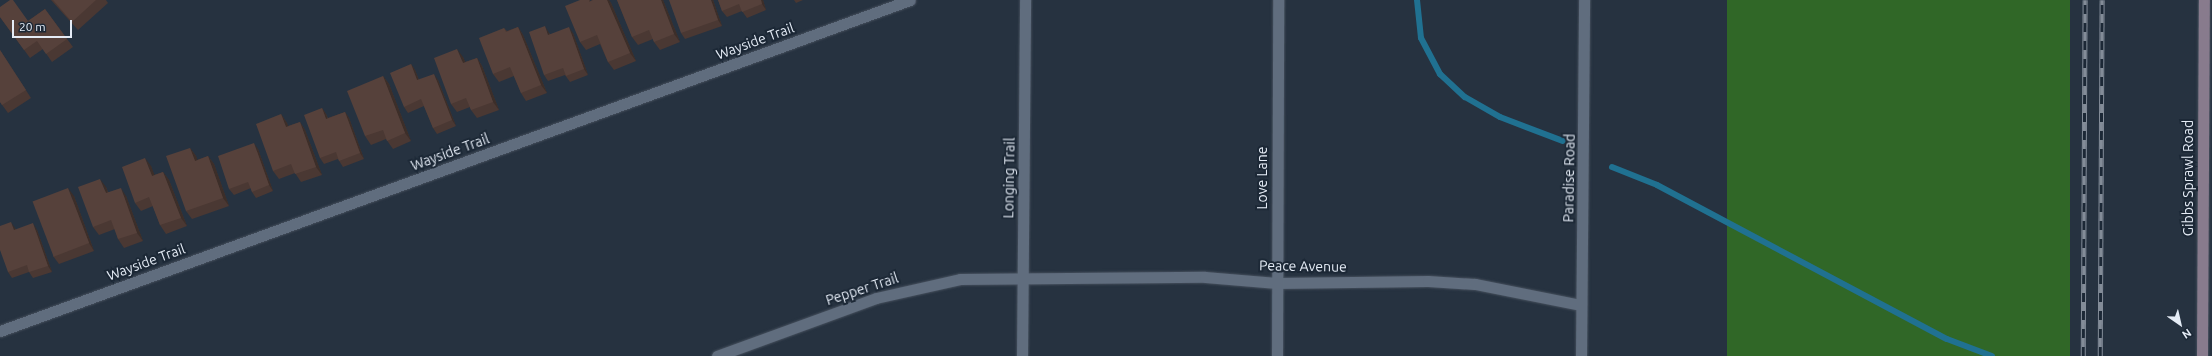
<!DOCTYPE html>
<style>
body{margin:0}
#map{position:relative;width:2212px;height:356px;overflow:hidden;background:#263240;font-family:Ubuntu,sans-serif}
div>[style]{position:absolute}
[style*='--x']{left:calc(var(--x)*1px);top:calc(var(--y)*1px);width:calc(var(--w)*1px);rotate:calc(var(--a)*1deg)}
.forest>*{inset:0;background:#306727;transform-origin:0 0}
.stream>*{height:6px;margin:-3px;padding:0 3px;transform-origin:3px;border-radius:3px;background:#207191}
.roads{filter:drop-shadow(0 0 1px #46505d) drop-shadow(0 0 1px #46505d)}
.minor>*{height:11px;margin:-5.5px;padding:0 5.5px;transform-origin:5.5px;border-radius:5.5px;background:#606d7e}
.secondary>*{height:11px;margin:-5.5px;padding:0 5.5px;transform-origin:5.5px;border-radius:5.5px;background:#887b8d}
.rail>*{height:4.5px;margin-top:-2.25px;transform-origin:0;background:repeating-linear-gradient(90deg,#1c2836 0 9px,#838c98 0 18px);box-sizing:border-box;border-block:1px solid #838c98}
.wall>*{inset:0;background:#4a3833}
.shaded-wall>*{inset:0;background:#3c2e29}
.building>*{inset:0;background:#56413b;transform-origin:0 0}
span{translate:-50% -50%;white-space:nowrap;text-align:center;line-height:1.15;-webkit-text-stroke:4px #1c2836;paint-order:stroke}
.street-label{font-size:14px;color:#e5ecf6}
.north{position:absolute;left:2160px;top:304px;width:40px;height:40px;-webkit-text-stroke:3px #1c2836;paint-order:stroke;rotate:146deg;font-size:11px;font-weight:700;line-height:16px;text-align:center;color:#e5ecf6}
.north::after{content:'';display:block;margin:auto;width:14px;height:18px;background:#e5ecf6;clip-path:polygon(50% 0,100% 100%,50% 72%,0 100%)}
.scale{position:absolute;left:12px;top:20px;width:60px;height:18px;box-sizing:border-box;border:2px solid #e5ecf6;border-top:0;padding-left:5px;font-size:12px;line-height:14px;white-space:nowrap;color:#e5ecf6;-webkit-text-stroke:3px #1c2836;paint-order:stroke}
</style>
<div id="map">
<div class="forest">
<i style="left:1727px;top:0;width:343px;height:356px"></i>
</div>
<div class="stream">
<i style="--x:1417;--y:0;--w:38;--a:84"></i>
<i style="--x:1421;--y:38;--w:41;--a:62.2"></i>
<i style="--x:1440;--y:74;--w:34;--a:43"></i>
<i style="--x:1465;--y:97;--w:40;--a:29.7"></i>
<i style="--x:1500;--y:117;--w:67;--a:20.9"></i>
<i style="--x:1612;--y:167;--w:48;--a:21.8"></i>
<i style="--x:1657;--y:185;--w:328;--a:28"></i>
<i style="--x:1947;--y:339;--w:48;--a:20.7"></i>
</div>
<div class="roads">
<div class="minor">
<i style="--x:0;--y:331;--w:968;--a:-19.99"></i>
<i style="--x:717;--y:356;--w:169;--a:-20"></i>
<i style="--x:876;--y:298;--w:86;--a:-12.7"></i>
<i style="--x:960;--y:279;--w:245;--a:-0.5"></i>
<i style="--x:1205;--y:277;--w:72;--a:4.8"></i>
<i style="--x:1277;--y:283;--w:151;--a:-0.8"></i>
<i style="--x:1428;--y:281;--w:47;--a:3.7"></i>
<i style="--x:1475;--y:284;--w:108;--a:11.2"></i>
<i style="--x:1022;--y:356;--w:356;--a:-89.5"></i>
<i style="--x:1277;--y:356;--w:356;--a:-89.8"></i>
<i style="--x:1581;--y:356;--w:356;--a:-89.5"></i>
</div>
<div class="secondary">
<i style="--x:2202;--y:356;--w:356;--a:-89.7"></i>
</div>
</div>
<div class="rail">
<i style="--x:2083;--y:356;--w:356;--a:-89.7"></i>
<i style="--x:2100;--y:356;--w:356;--a:-89.7"></i>
</div>
<div class="wall">
<i style="clip-path:polygon(51px 0,106px 0,108px 3px,78px 30px)"></i>
<i style="clip-path:polygon(580px 0,590px 0,590px 1px,593px 0,609px 0,611px 3px,636px 61px,614px 70px,608px 62px,600px 44px,586px 50px,580px 42px)"></i>
<i style="clip-path:polygon(617px 0,663px 0,680px 42px,660px 50px,654px 42px,653px 39px,638px 45px,632px 37px)"></i>
<i style="clip-path:polygon(713px 0,722px 26px,685px 39px,681px 33px)"></i>
<i style="clip-path:polygon(718px 0,763px 0,766px 10px,747px 18px,742px 11px,727px 17px,722px 11px)"></i>
<i style="clip-path:polygon(794px 0,803px 0,796px 3px)"></i>
<i style="clip-path:polygon(45px 9px,73px 47px,52px 62px,43px 49px,30px 58px,0 17px,28px 21px)"></i>
<i style="clip-path:polygon(518px 27px,523px 35px,547px 93px,526px 101px,521px 93px,514px 76px,499px 82px,493px 74px,504px 28px,507px 31px)"></i>
<i style="clip-path:polygon(549px 33px,550px 34px,573px 33px,588px 75px,570px 82px,565px 75px,548px 81px,544px 75px)"></i>
<i style="clip-path:polygon(0 50px,31px 98px,8px 113px,0 102px)"></i>
<i style="clip-path:polygon(463px 57px,465px 62px,477px 58px,482px 66px,499px 110px,477px 118px,471px 110px,470px 107px,457px 112px,451px 104px)"></i>
<i style="clip-path:polygon(411px 64px,415px 70px,419px 80px,438px 80px,456px 126px,437px 134px,433px 128px,424px 106px,408px 113px,404px 107px)"></i>
<i style="clip-path:polygon(383px 76px,389px 84px,411px 141px,393px 149px,386px 139px,371px 145px,365px 136px)"></i>
<i style="clip-path:polygon(322px 108px,326px 114px,328px 118px,345px 112px,349px 118px,364px 159px,343px 167px,338px 159px,324px 164px,320px 158px)"></i>
<i style="clip-path:polygon(281px 114px,287px 123px,288px 126px,300px 122px,305px 130px,322px 175px,301px 182px,295px 173px,279px 179px,273px 171px)"></i>
<i style="clip-path:polygon(190px 148px,196px 156px,197px 160px,208px 156px,214px 164px,229px 206px,192px 219px,186px 211px)"></i>
<i style="clip-path:polygon(258px 149px,273px 191px,256px 198px,252px 192px,251px 188px,234px 195px,229px 189px)"></i>
<i style="clip-path:polygon(151px 166px,154px 175px,163px 172px,169px 180px,187px 226px,166px 234px,160px 225px,153px 206px,141px 211px,135px 203px)"></i>
<i style="clip-path:polygon(106px 187px,108px 192px,126px 196px,143px 241px,124px 248px,118px 239px,115px 229px,99px 235px,93px 227px)"></i>
<i style="clip-path:polygon(74px 196px,94px 251px,59px 264px,53px 256px)"></i>
<i style="clip-path:polygon(15px 228px,16px 230px,37px 230px,52px 272px,33px 278px,29px 272px,12px 278px,8px 272px)"></i>
</div>
<div class="shaded-wall">
<i style="clip-path:polygon(607px 0,609px 0,611px 3px,636px 61px,630px 53px)"></i>
<i style="clip-path:polygon(661px 0,663px 0,680px 42px,674px 34px)"></i>
<i style="clip-path:polygon(711px 0,713px 0,722px 26px,718px 20px)"></i>
<i style="clip-path:polygon(761px 0,763px 0,766px 10px,762px 4px)"></i>
<i style="clip-path:polygon(545px 26px,549px 33px,552px 41px,548px 35px)"></i>
<i style="clip-path:polygon(518px 27px,523px 35px,547px 93px,541px 85px)"></i>
<i style="clip-path:polygon(569px 27px,573px 33px,588px 75px,584px 69px)"></i>
<i style="clip-path:polygon(457px 49px,463px 57px,469px 71px,463px 63px)"></i>
<i style="clip-path:polygon(477px 58px,482px 66px,499px 110px,493px 102px)"></i>
<i style="clip-path:polygon(411px 64px,415px 70px,421px 86px,417px 80px)"></i>
<i style="clip-path:polygon(434px 74px,438px 80px,456px 126px,452px 120px)"></i>
<i style="clip-path:polygon(383px 76px,389px 84px,411px 141px,405px 133px)"></i>
<i style="clip-path:polygon(322px 108px,326px 114px,330px 125px,326px 119px)"></i>
<i style="clip-path:polygon(345px 112px,349px 118px,364px 159px,360px 153px)"></i>
<i style="clip-path:polygon(281px 114px,287px 123px,292px 135px,286px 127px)"></i>
<i style="clip-path:polygon(300px 122px,305px 130px,322px 175px,316px 167px)"></i>
<i style="clip-path:polygon(254px 143px,258px 149px,273px 191px,269px 185px)"></i>
<i style="clip-path:polygon(190px 148px,196px 156px,201px 169px,195px 161px)"></i>
<i style="clip-path:polygon(208px 156px,214px 164px,229px 206px,223px 198px)"></i>
<i style="clip-path:polygon(145px 158px,151px 166px,158px 184px,152px 176px)"></i>
<i style="clip-path:polygon(163px 172px,169px 180px,187px 226px,181px 218px)"></i>
<i style="clip-path:polygon(100px 179px,106px 187px,111px 202px,106px 193px)"></i>
<i style="clip-path:polygon(68px 188px,74px 196px,94px 251px,89px 243px)"></i>
<i style="clip-path:polygon(121px 188px,126px 196px,143px 241px,137px 233px)"></i>
<i style="clip-path:polygon(11px 222px,15px 228px,18px 236px,14px 230px)"></i>
<i style="clip-path:polygon(33px 223px,37px 230px,52px 272px,48px 266px)"></i>
</div>
<div class="building">
<i style="clip-path:polygon(10px 0,13px 0,28px 21px,45px 9px,67px 39px,46px 54px,37px 41px,24px 50px,0 17px,0 7px)"></i>
<i style="clip-path:polygon(53px 0,96px 0,72px 22px)"></i>
<i style="clip-path:polygon(580px 0,589px 0,589px 2px,593px 0,607px 0,630px 53px,608px 62px,597px 35px,580px 42px,565px 6px)"></i>
<i style="clip-path:polygon(617px 0,661px 0,674px 34px,654px 42px,649px 30px,632px 37px)"></i>
<i style="clip-path:polygon(669px 0,711px 0,718px 20px,681px 33px)"></i>
<i style="clip-path:polygon(718px 0,761px 0,762px 4px,742px 12px,739px 4px,722px 11px)"></i>
<i style="clip-path:polygon(545px 26px,548px 35px,569px 27px,584px 69px,566px 76px,563px 68px,544px 75px,529px 32px)"></i>
<i style="clip-path:polygon(518px 27px,541px 85px,521px 93px,510px 67px,493px 74px,479px 38px,504px 28px,506px 32px)"></i>
<i style="clip-path:polygon(457px 49px,463px 63px,477px 58px,493px 102px,471px 110px,466px 98px,451px 104px,434px 58px)"></i>
<i style="clip-path:polygon(0 50px,26px 90px,2px 105px,0 102px)"></i>
<i style="clip-path:polygon(411px 64px,417px 80px,434px 74px,452px 120px,433px 128px,421px 99px,404px 107px,390px 73px)"></i>
<i style="clip-path:polygon(383px 76px,405px 133px,387px 141px,383px 130px,365px 136px,347px 91px)"></i>
<i style="clip-path:polygon(322px 108px,326px 119px,345px 112px,360px 153px,339px 161px,336px 152px,320px 158px,304px 115px)"></i>
<i style="clip-path:polygon(281px 114px,286px 127px,300px 122px,316px 167px,295px 174px,291px 164px,273px 171px,256px 124px)"></i>
<i style="clip-path:polygon(254px 143px,269px 185px,252px 192px,248px 182px,229px 189px,218px 156px)"></i>
<i style="clip-path:polygon(190px 148px,195px 161px,208px 156px,223px 198px,186px 211px,166px 156px)"></i>
<i style="clip-path:polygon(145px 158px,152px 176px,163px 172px,181px 218px,160px 225px,149px 197px,135px 203px,122px 167px)"></i>
<i style="clip-path:polygon(100px 179px,106px 193px,121px 188px,137px 233px,118px 239px,111px 220px,93px 227px,78px 187px)"></i>
<i style="left:68px;top:188px;width:59px;height:38px;rotate:69deg"></i>
<i style="clip-path:polygon(11px 222px,14px 230px,33px 223px,48px 266px,29px 272px,27px 265px,8px 272px,0 250px,0 226px)"></i>
</div>
<div class="street-label">
<span style="left:755px;top:41px;rotate:-20deg">Wayside Trail</span>
<span style="left:450px;top:152px;rotate:-20deg">Wayside Trail</span>
<span style="left:1009px;top:178px;rotate:-89deg">Longing Trail</span>
<span style="left:1262px;top:178px;rotate:-90deg">Love Lane</span>
<span style="left:1569px;top:178px;rotate:-89deg">Paradise Road</span>
<span style="left:2188px;top:178px;rotate:-90deg">Gibbs Sprawl Road</span>
<span style="left:146px;top:262px;rotate:-20deg">Wayside Trail</span>
<span style="left:1303px;top:266px;rotate:1deg">Peace Avenue</span>
<span style="left:862px;top:289px;rotate:-18deg">Pepper Trail</span>
</div>
<div class="north">N</div>
<div class="scale">20 m</div>
</div>
